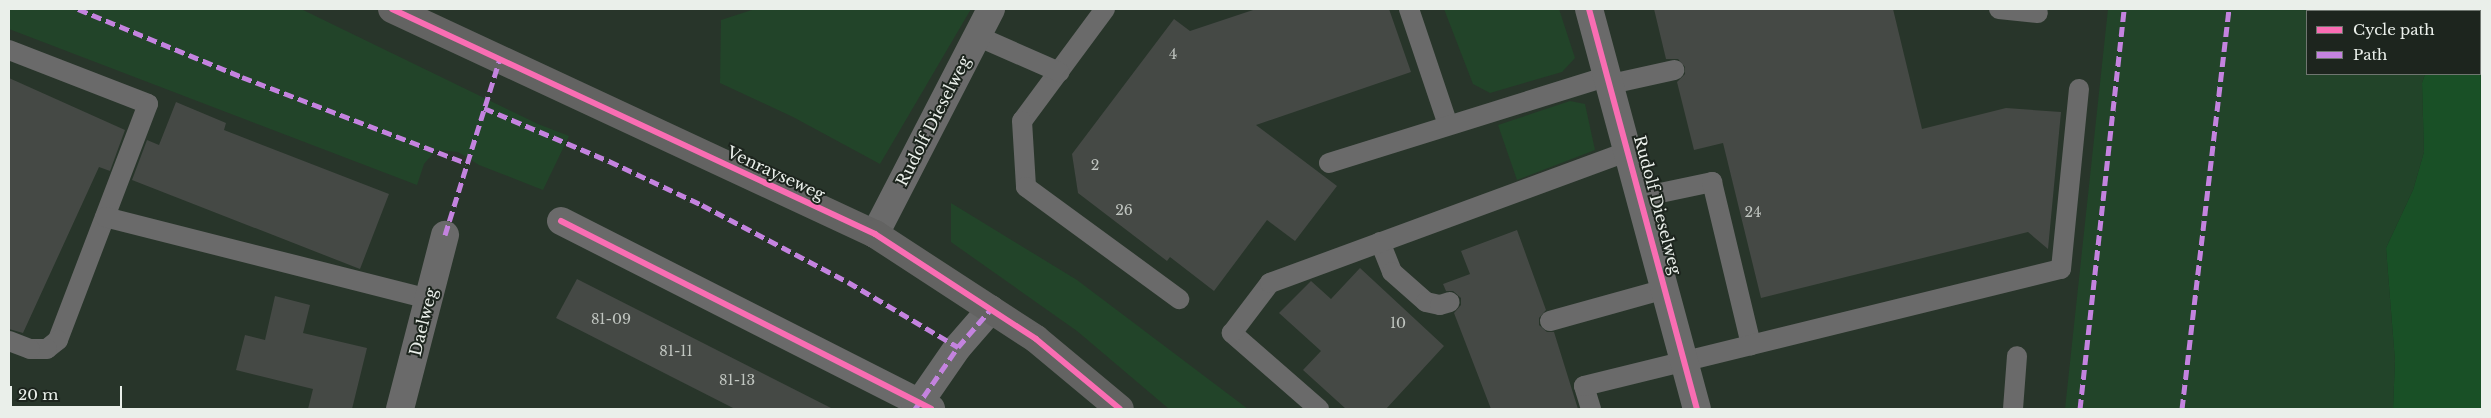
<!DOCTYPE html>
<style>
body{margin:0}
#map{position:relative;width:2491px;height:418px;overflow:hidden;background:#282d28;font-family:"Libre Baskerville",serif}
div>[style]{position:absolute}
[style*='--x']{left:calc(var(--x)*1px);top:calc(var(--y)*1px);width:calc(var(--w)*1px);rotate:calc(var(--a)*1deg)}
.built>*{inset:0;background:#28352a;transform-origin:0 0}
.green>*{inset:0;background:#224429}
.water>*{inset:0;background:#195026}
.building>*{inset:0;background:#454945}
.lane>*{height:20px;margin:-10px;padding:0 10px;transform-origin:10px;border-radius:10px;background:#6a6a6a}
.street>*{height:28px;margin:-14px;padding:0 14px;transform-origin:14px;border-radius:14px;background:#6a6a6a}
.secondary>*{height:28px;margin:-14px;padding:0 14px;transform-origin:14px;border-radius:14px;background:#636362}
.quiet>*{height:5px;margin-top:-2.5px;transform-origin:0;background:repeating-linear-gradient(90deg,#c483df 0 10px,transparent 0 15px)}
.cycleway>*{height:6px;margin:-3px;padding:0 3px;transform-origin:3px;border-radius:3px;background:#f96db3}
span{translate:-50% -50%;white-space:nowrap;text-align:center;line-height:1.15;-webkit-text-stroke:4px #1d251e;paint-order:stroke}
.number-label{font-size:14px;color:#c1c6c1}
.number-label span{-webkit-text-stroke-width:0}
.street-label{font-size:16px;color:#eaefea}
.frame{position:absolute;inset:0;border:10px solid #eaefea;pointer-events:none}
.legend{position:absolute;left:2306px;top:10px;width:175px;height:65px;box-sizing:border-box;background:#1d251e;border:1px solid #6f7670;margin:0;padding:6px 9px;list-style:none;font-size:15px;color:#eaefea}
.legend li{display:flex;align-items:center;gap:10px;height:25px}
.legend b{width:25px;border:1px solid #6f7670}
.scale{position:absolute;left:10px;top:386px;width:112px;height:22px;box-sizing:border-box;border:2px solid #eaefea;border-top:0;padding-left:6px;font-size:15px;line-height:18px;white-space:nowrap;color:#eaefea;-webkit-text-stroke:4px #1d251e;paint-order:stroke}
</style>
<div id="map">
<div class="built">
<i style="left:9px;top:9px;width:2099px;height:400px"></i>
</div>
<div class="green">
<i style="clip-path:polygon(9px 9px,301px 9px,538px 124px,569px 136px,543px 190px,479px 165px,458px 152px,436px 150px,424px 164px,417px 185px,9px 29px)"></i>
<i style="clip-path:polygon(755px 9px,971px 9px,880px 164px,793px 117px,720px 83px,721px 20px)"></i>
<i style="clip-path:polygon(1444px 9px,1559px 9px,1575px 58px,1562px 72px,1490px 93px,1473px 84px)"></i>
<i style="clip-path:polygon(2108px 9px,2441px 9px,2442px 11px,2307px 11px,2307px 74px,2425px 74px,2422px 83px,2424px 152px,2413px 190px,2386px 248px,2395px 361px,2393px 409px,2065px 409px)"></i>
<i style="clip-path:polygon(1570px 101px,1585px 104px,1595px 150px,1517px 180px,1498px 125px)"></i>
<i style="clip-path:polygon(951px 203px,1077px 280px,1248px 409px,1169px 409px,1077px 331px,951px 242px)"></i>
</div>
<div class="water">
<i style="clip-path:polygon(2441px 9px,2482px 9px,2482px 409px,2393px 409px,2395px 361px,2386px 248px,2413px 190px,2424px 152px,2422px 83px,2425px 74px,2480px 74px,2480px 11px)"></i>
</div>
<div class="building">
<i style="clip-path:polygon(1256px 9px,1389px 9px,1411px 72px,1256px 125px,1337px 186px,1295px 241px,1267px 220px,1214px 291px,1170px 257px,1167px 261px,1078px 193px,1072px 154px,1174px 19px,1190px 31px)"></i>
<i style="clip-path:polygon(1654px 9px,1893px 9px,1922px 129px,2006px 108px,2061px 112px,2048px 249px,2028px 232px,1761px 298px,1723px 143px,1694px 150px,1677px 82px,1685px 74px,1685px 67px,1678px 59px,1666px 59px)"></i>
<i style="clip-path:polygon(9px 78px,125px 130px,110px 171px,99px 167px,23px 333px,9px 329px)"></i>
<i style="clip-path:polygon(176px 102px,226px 123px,224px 130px,389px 194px,360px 269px,132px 180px,147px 140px,159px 145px)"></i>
<i style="clip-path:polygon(1517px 230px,1546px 310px,1539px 318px,1539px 325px,1547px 332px,1554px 332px,1578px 409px,1491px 409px,1454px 313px,1461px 305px,1461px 298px,1453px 291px,1446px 291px,1443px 284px,1470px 274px,1461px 251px)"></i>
<i style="clip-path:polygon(1360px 268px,1444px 346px,1386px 409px,1346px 409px,1303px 370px,1321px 351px,1279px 313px,1311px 281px,1331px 299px)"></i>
<i style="clip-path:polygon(577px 279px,833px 409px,735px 409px,556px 318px)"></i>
<i style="clip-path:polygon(275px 296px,310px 305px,303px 333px,367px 348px,352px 409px,308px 409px,313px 389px,236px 370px,245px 335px,265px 340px)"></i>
</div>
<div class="lane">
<i style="--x:1105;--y:9;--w:139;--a:126.5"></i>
<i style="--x:1022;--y:121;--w:66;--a:86.5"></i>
<i style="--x:1026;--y:187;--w:190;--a:36.2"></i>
<i style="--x:1409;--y:9;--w:122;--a:71.4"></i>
<i style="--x:1999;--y:9;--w:39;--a:6"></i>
<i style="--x:977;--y:36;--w:90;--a:23.7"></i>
<i style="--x:9;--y:50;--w:149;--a:21.2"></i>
<i style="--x:148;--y:104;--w:253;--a:110.9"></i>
<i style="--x:58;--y:340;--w:14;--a:141"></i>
<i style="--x:47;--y:349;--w:17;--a:180"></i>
<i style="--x:30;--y:349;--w:22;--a:-159"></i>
<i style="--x:1611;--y:84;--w:65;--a:-12.5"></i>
<i style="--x:1329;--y:163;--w:293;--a:-17.3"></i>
<i style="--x:1641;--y:197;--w:73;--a:-11.9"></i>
<i style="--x:1712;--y:182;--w:168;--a:76.5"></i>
<i style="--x:105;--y:217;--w:334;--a:14.2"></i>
<i style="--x:1380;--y:242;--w:32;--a:68"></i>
<i style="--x:1392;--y:272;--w:45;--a:41.4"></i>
<i style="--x:1426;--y:302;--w:14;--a:12"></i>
<i style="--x:1440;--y:305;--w:10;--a:-17"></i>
<i style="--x:1550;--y:321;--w:119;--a:-15.5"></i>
<i style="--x:1319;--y:409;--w:116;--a:-138.9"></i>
<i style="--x:1232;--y:333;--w:63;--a:-52.8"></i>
<i style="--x:1270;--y:283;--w:382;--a:-20.2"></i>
<i style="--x:1591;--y:409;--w:24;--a:-107"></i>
<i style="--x:1584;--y:386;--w:491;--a:-13.8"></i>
<i style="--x:2061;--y:269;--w:181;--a:-84.3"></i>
<i style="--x:2013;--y:409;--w:53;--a:-85.7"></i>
</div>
<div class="street">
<i style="--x:1589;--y:9;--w:414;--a:74.9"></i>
<i style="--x:561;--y:221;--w:415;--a:26.9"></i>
<i style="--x:875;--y:234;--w:253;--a:-62.7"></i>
<i style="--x:400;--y:409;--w:180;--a:-75.5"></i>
<i style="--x:915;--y:409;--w:75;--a:-55.3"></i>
<i style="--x:958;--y:347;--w:50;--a:-49"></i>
</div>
<div class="secondary">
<i style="--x:392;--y:9;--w:533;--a:24.98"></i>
<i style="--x:875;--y:234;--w:192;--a:33.1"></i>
<i style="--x:1036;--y:339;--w:109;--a:39.8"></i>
</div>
<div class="quiet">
<i style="--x:78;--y:9;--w:178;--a:22.5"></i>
<i style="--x:242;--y:77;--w:240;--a:21"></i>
<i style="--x:484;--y:108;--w:136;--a:23"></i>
<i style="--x:609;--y:161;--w:103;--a:25.3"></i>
<i style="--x:702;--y:205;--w:165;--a:27.8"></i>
<i style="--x:848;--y:282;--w:128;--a:30.6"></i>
<i style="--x:445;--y:235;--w:185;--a:-72.7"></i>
<i style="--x:915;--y:409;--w:75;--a:-55.3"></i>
<i style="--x:958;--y:347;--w:50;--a:-49"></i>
<i style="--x:2080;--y:409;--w:402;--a:-83.7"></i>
<i style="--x:2182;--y:409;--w:403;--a:-83.3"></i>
</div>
<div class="cycleway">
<i style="--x:392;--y:9;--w:533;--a:24.98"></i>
<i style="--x:875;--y:234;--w:192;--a:33.1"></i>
<i style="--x:1036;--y:339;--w:109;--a:39.8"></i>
<i style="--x:1589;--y:9;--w:414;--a:74.9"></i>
<i style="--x:561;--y:221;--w:415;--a:26.9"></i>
</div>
<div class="number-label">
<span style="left:1173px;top:54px">4</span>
<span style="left:1095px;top:165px">2</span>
<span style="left:1124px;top:210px">26</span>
<span style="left:1753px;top:212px">24</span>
<span style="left:611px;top:319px">81-09</span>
<span style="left:1398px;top:323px">10</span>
<span style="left:676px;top:351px">81-11</span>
<span style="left:737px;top:380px">81-13</span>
</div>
<div class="street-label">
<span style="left:933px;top:121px;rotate:-63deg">Rudolf Dieselweg</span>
<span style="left:776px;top:173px;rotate:25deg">Venrayseweg</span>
<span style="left:1658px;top:205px;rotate:75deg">Rudolf Dieselweg</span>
<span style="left:423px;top:322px;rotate:-76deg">Daelweg</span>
</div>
<div class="frame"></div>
<ul class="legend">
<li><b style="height:6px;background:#f96db3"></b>Cycle path</li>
<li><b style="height:6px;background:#c483df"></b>Path</li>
</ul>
<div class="scale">20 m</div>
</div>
